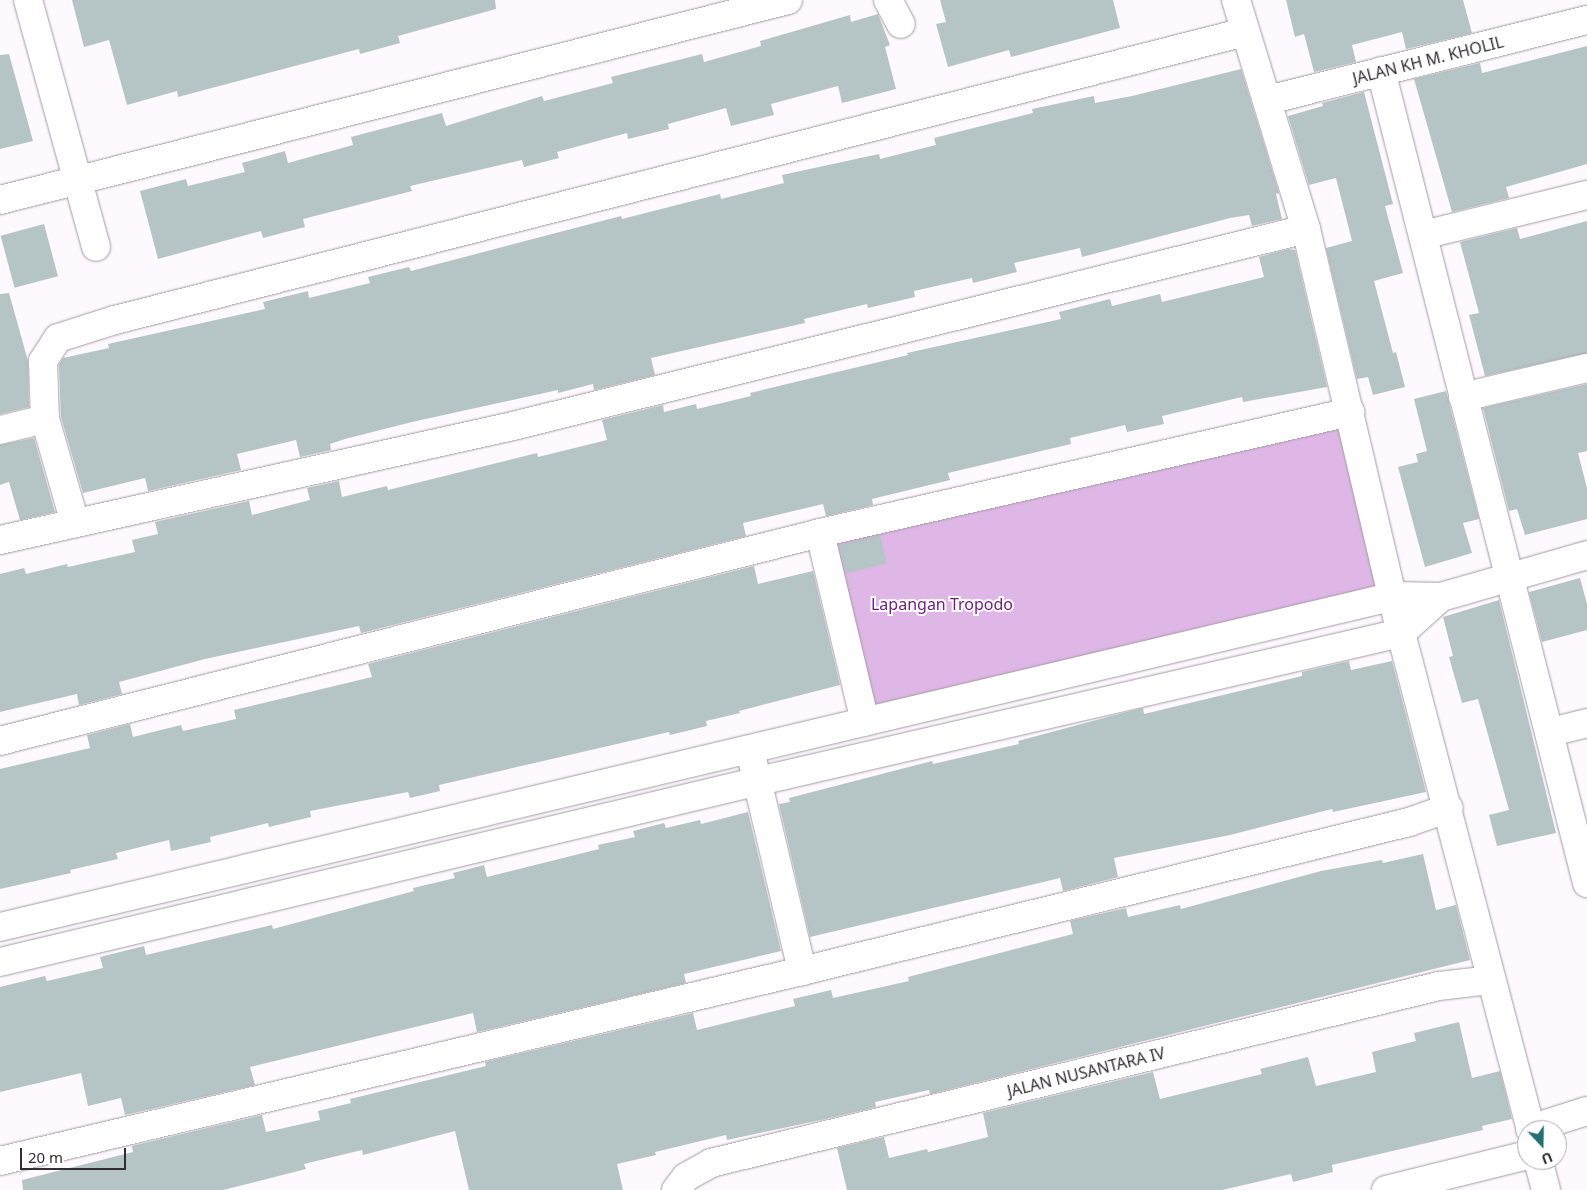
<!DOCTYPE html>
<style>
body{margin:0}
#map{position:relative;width:1587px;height:1190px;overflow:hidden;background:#fef8ff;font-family:"Noto Sans",sans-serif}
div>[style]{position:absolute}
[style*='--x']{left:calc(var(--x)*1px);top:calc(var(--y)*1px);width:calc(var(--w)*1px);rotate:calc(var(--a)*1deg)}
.green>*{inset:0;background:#dfb7e6;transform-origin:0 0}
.building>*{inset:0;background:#b5c5c5;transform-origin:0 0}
.roads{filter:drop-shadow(0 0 1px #a49ba5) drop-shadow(0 0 1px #a49ba5)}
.minor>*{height:28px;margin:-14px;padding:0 14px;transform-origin:14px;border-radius:14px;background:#fff}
span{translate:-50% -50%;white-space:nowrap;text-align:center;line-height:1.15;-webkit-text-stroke:4px #fff;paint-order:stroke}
.street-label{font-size:16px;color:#312d31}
.park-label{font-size:16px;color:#70207d}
.north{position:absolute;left:1517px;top:1120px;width:50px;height:50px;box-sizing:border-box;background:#fff;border:1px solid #adabad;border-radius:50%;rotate:159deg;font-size:14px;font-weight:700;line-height:20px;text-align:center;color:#312d31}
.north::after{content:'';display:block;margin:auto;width:18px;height:22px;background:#246f71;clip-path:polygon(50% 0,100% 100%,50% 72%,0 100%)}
.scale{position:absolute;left:20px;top:1148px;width:106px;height:22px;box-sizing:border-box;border:2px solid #312d31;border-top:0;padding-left:6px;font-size:15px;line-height:18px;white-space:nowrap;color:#312d31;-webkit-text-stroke:4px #fff;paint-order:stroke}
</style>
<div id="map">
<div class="green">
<i style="left:1350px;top:412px;width:189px;height:544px;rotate:76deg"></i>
</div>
<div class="building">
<i style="clip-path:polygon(72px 0,495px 0,496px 9px,398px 36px,400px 43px,360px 54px,359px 49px,178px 97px,177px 91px,127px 105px,109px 40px,84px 47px)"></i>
<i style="clip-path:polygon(940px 0,1113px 0,1120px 28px,1011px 57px,1009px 50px,948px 67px,936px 24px,946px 22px)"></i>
<i style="clip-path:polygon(1286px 0,1463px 0,1472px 33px,1406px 49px,1402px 32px,1352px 45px,1356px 62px,1314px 72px,1304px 34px,1295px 37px)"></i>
<i style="clip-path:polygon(878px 14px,890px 45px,885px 47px,896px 89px,842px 103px,838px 86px,771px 104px,774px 115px,731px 126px,726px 108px,668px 124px,669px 129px,628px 139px,627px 133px,557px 152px,559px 158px,524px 167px,522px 160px,410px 186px,412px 191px,303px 219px,305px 227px,263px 238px,261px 231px,158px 259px,140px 191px,186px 179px,188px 186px,245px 172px,242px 163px,285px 151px,288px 163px,353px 145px,351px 137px,442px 113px,446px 126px,542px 96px,544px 101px,613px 83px,611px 77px,702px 54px,704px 62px,761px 46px,760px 41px,850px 15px,851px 22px)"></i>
<i style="clip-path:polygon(1587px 46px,1587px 164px,1506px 187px,1509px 198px,1452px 212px,1414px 79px,1480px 63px,1482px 73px)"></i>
<i style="clip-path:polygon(9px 54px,33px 141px,0 149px,0 55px)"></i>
<i style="clip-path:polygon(1241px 69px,1279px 193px,1276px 194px,1282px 219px,1252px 226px,1249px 215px,1230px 218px,1082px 257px,1080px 248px,1014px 263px,1017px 272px,973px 283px,972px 278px,914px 291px,915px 297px,868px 308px,867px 304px,804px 319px,805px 323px,651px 358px,655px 375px,594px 390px,593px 384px,558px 393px,558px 390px,412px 422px,345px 439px,330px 444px,331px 450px,300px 457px,296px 440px,237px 454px,241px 470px,148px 491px,145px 478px,83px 493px,61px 417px,59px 365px,63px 358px,109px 348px,108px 344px,265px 309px,263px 302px,308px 291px,309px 298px,370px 283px,368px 277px,409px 267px,411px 271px,621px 216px,622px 219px,720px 194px,721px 199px,784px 183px,782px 175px,879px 154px,880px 159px,936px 145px,934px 138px,1033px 113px,1032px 109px,1094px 96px,1095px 103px,1132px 96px)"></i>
<i style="clip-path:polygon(1364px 92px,1393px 204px,1385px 206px,1403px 273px,1374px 281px,1393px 353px,1396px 352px,1405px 387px,1373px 395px,1368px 377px,1357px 379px,1326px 248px,1352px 241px,1336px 178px,1309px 185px,1288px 116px,1323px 106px,1322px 103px)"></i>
<i style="clip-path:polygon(1587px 221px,1587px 353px,1485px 376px,1469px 315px,1479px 313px,1460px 242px,1517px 228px,1520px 239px)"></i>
<i style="left:44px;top:224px;width:54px;height:45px;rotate:75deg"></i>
<i style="clip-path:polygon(1289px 249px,1295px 250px,1327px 387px,1243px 402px,1242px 397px,1162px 416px,1164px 424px,1127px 432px,1125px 425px,1070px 438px,1071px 444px,948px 473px,950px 480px,872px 499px,873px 505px,826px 516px,823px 504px,743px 523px,746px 536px,361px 633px,359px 626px,205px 659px,119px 682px,122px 694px,79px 705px,77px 694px,0 712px,0 574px,24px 568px,26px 574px,67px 564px,68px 567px,135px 552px,132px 540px,158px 534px,155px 522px,249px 501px,252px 515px,310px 500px,307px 488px,339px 481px,342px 497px,387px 486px,388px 490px,537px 453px,538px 457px,607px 440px,602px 420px,663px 405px,664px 412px,696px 404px,697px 409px,751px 396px,750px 393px,908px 355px,907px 353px,1061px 319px,1059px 312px,1110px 299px,1112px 306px,1160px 294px,1162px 302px,1264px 277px,1259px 257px)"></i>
<i style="clip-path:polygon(9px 293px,28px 361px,29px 407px,0 414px,0 294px)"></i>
<i style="clip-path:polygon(1587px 384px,1587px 451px,1578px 453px,1587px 488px,1587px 519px,1525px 535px,1517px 509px,1509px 511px,1483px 408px)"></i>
<i style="clip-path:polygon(1446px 391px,1479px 519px,1463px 523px,1472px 553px,1425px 567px,1398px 467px,1418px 462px,1416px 454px,1427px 451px,1414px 399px)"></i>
<i style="clip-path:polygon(34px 438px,55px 512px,20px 520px,9px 482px,0 485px,0 445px)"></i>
<i style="left:880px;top:535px;width:29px;height:42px;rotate:76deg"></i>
<i style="clip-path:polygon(754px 566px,758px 584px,813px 571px,840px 685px,739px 711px,740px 713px,706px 721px,707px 726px,670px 735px,669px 732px,439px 785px,440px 791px,410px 798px,408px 792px,310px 811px,311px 817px,269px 827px,268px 823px,210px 837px,211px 842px,171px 851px,169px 840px,116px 853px,118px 859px,70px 870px,71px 873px,0 889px,0 769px,90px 748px,87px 735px,130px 724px,133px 737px,181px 725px,183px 731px,236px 719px,234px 710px,372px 677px,368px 664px)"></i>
<i style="clip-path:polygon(1580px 578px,1587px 604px,1587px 630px,1542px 642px,1529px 592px)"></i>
<i style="clip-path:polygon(1499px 600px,1556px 833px,1497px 846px,1489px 815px,1509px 810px,1478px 699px,1462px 703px,1449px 657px,1453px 656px,1443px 617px)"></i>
<i style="clip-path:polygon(1349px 661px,1351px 670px,1392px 661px,1426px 792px,1333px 812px,1332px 809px,1230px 835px,1114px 858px,1118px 877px,1063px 891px,1060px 878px,810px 937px,779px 804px,790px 802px,789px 798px,932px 761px,933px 764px,1019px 744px,1018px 741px,1115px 715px,1143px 708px,1144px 714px,1302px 676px,1302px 672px)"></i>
<i style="clip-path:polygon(748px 812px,781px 951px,684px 974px,686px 983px,477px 1032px,473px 1013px,250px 1067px,255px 1085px,125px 1115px,121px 1098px,88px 1106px,81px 1073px,0 1092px,0 987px,45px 976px,47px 981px,103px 968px,100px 957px,144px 946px,146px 955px,272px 925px,273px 929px,414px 891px,413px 888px,455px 878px,453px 873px,484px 865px,487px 877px,599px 849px,598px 845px,635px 837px,633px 831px,664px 823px,666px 828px,700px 820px,701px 824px)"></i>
<i style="clip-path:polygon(1423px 854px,1436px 910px,1456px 905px,1470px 960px,930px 1094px,929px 1090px,875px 1102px,876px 1107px,830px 1118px,727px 1140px,726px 1135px,655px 1152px,656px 1155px,617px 1164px,623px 1190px,469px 1190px,455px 1131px,363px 1155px,362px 1150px,304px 1164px,306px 1169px,223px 1190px,23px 1190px,22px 1180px,133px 1152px,132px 1146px,262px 1115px,266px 1132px,320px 1120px,318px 1111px,351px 1103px,350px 1099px,486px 1066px,485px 1062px,693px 1013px,697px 1030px,795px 1006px,793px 999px,831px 990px,833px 998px,909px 981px,908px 977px,1073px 934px,1070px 921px,1126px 908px,1128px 917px,1180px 905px,1181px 909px,1321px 871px,1382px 860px,1383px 863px)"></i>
<i style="clip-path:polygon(1459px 1022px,1472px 1078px,1500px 1071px,1512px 1119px,1482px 1126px,1483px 1130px,1332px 1165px,1333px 1172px,1293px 1182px,1291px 1174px,1222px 1190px,847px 1190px,837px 1148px,884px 1137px,889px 1158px,927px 1149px,928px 1152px,988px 1137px,983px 1113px,1153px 1072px,1160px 1099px,1262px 1074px,1260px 1069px,1308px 1057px,1316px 1086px,1376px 1072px,1372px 1052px,1416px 1041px,1414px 1033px)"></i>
</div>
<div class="roads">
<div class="minor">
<i style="--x:28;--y:0;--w:256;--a:74.6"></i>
<i style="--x:888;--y:0;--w:27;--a:62"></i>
<i style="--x:1236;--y:0;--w:239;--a:73"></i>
<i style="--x:1306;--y:229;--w:415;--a:76.8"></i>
<i style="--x:1401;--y:633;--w:514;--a:75.34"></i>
<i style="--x:1381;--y:71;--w:838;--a:75.76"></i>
<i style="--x:1268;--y:100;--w:329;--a:-14.1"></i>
<i style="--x:0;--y:200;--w:813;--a:-14.24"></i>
<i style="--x:1423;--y:235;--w:169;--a:-13.7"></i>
<i style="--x:1463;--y:397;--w:127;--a:-13.2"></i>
<i style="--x:0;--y:430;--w:46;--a:-13.7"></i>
<i style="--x:75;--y:523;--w:108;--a:-106.1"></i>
<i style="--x:45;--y:419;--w:58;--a:-92"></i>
<i style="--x:43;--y:361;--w:27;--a:-57"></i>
<i style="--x:58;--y:338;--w:60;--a:-17.5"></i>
<i style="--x:115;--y:320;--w:1166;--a:-14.3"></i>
<i style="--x:820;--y:533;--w:194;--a:76.6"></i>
<i style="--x:0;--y:540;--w:526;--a:-12.53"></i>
<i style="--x:513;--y:426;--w:817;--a:-13.95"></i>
<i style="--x:1551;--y:732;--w:37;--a:-14"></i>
<i style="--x:0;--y:741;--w:846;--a:-14.23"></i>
<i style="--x:820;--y:533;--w:544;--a:-12.86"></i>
<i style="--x:753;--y:763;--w:214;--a:76.7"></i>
<i style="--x:0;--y:927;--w:1434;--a:-13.35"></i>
<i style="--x:1395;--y:596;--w:46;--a:1.2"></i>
<i style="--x:1441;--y:597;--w:152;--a:-16"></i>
<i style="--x:0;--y:962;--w:780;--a:-13.41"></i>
<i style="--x:759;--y:781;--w:659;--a:-12.98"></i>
<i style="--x:1401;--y:633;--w:54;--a:-42"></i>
<i style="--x:1530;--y:1129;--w:60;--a:-17.5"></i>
<i style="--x:1538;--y:1160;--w:31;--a:75"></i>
<i style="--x:0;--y:1161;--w:824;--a:-13.33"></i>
<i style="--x:802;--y:971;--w:625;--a:-13.79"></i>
<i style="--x:1409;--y:822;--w:42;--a:-19.3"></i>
<i style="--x:676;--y:1190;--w:16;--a:-52"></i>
<i style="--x:686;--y:1177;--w:29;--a:-29"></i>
<i style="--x:711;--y:1163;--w:749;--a:-13.67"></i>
<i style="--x:1439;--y:986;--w:52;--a:-6.6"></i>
<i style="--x:1386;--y:1190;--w:145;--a:-13.9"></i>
</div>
</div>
<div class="street-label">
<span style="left:1428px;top:60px;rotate:-14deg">JALAN KH M. KHOLIL</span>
<span style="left:1086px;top:1072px;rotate:-14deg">JALAN NUSANTARA IV</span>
</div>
<div class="park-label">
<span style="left:942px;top:604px">Lapangan Tropodo</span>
</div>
<div class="north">U</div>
<div class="scale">20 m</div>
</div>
